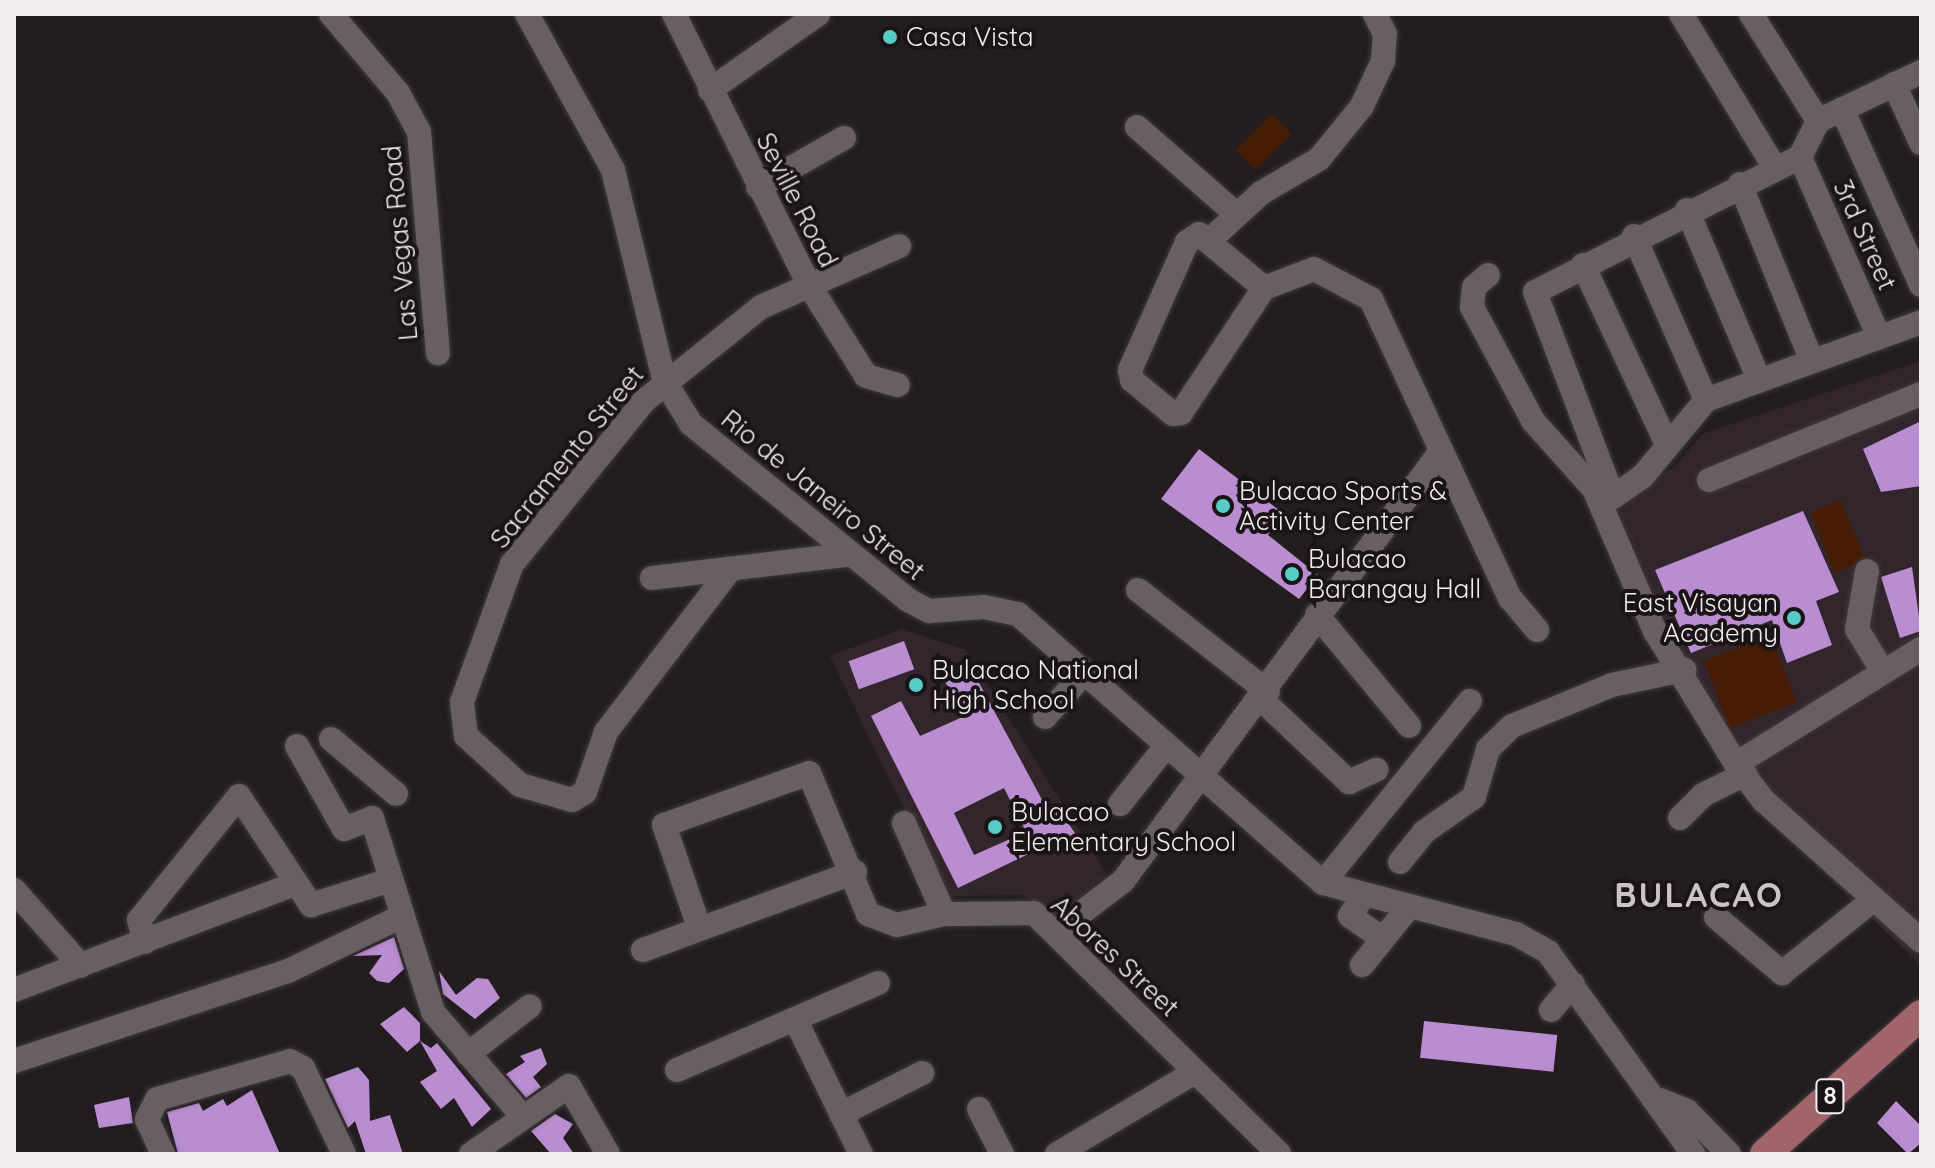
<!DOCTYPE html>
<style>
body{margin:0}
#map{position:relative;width:1935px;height:1168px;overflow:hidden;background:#231d20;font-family:Quicksand,sans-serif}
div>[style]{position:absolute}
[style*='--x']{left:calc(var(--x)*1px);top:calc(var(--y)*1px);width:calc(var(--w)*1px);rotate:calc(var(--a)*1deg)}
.built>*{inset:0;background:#32262c}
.green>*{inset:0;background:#471c04;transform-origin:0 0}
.building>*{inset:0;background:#b98dd0;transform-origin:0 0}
.roads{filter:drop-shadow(0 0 2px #3f3a3c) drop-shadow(0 0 2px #3f3a3c)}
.minor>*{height:24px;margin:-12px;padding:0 12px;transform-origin:12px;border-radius:12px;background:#675f63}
.major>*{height:30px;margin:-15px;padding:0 15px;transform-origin:15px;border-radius:15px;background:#a1646b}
.dots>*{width:22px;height:22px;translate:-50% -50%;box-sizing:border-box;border:4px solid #1a1417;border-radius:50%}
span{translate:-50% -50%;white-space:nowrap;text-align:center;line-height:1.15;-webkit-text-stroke:8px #1a1417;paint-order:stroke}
.shield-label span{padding:2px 6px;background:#1a1417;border:2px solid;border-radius:6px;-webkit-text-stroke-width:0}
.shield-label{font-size:24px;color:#f1edef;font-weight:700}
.poi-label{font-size:26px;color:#f1edef}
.left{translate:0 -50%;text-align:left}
.right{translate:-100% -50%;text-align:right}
.street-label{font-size:26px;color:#f1edef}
.district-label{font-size:34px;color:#ccc3c7;font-weight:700;letter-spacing:2px}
.frame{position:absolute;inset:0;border:16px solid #f1edef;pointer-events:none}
</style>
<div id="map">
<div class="built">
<i style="clip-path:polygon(1921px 361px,1921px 966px,1751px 802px,1690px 664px,1607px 522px,1619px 496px,1675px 467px,1702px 434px)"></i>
<i style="clip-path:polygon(902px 629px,966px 650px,1107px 875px,1053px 919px,1024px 895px,951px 896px,889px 779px,830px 656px)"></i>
</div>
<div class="green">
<i style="left:1272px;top:114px;width:28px;height:51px;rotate:45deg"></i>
<i style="left:1841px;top:500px;width:65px;height:33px;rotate:68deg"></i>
<i style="left:1771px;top:635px;width:72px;height:72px;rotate:69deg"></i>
</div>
<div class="building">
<i style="clip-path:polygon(1921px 421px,1921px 486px,1881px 492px,1863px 449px)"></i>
<i style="clip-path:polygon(1199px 449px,1284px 514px,1268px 535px,1318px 575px,1299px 599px,1161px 499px)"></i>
<i style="clip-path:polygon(1803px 511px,1839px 592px,1816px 601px,1832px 645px,1787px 663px,1772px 620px,1691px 653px,1655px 570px)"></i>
<i style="clip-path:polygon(1912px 567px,1921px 631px,1900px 638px,1881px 577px)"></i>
<i style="left:904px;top:641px;width:30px;height:59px;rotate:70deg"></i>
<i style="clip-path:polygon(evenodd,970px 666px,1047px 809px,1056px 805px,1081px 842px,1057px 855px,1051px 843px,958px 888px,871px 716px,901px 701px,920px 736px,967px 715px,943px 679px,970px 666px,1004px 788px,1026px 832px,974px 855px,954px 813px,1004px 788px)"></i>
<i style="clip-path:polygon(394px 937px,404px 969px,389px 983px,377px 981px,369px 973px,382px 955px,353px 956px)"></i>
<i style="clip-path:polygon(439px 971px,456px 995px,477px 978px,488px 979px,500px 998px,475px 1019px,443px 994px)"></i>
<i style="clip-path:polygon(404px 1007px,420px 1023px,420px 1041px,431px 1048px,437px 1043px,491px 1109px,472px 1127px,454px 1098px,441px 1109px,420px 1082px,437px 1071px,420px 1041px,407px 1052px,380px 1024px)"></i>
<i style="left:1424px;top:1021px;width:134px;height:37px;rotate:6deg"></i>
<i style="clip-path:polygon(541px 1048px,547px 1064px,533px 1077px,541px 1087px,526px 1098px,506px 1074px,525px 1062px,520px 1056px)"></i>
<i style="clip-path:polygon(358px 1067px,369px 1080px,370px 1121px,390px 1115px,403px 1154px,366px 1154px,355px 1121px,348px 1128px,325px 1079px)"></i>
<i style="clip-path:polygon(252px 1090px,280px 1154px,178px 1154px,167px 1112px,199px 1103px,203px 1111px,223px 1099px,227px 1106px)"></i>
<i style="clip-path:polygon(129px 1097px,133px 1123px,99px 1128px,94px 1105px)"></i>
<i style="clip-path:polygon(1896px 1101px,1921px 1126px,1921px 1143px,1908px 1154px,1877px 1123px)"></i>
<i style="clip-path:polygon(555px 1114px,573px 1124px,563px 1138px,574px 1154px,551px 1154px,531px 1131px)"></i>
</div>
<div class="roads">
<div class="minor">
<i style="--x:331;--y:14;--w:104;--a:49.7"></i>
<i style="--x:398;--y:93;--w:44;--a:61.7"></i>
<i style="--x:419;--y:132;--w:222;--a:85.1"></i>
<i style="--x:527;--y:14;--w:178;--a:61.1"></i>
<i style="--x:613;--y:170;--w:216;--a:76.3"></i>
<i style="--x:664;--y:380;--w:52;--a:58.5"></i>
<i style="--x:691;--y:424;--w:279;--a:39"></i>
<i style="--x:908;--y:600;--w:24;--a:28"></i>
<i style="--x:929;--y:611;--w:55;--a:-4.2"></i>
<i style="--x:984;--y:607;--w:35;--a:12"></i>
<i style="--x:1018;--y:614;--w:407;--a:41.4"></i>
<i style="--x:1323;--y:883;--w:200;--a:14.8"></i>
<i style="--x:1516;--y:934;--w:37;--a:29"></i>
<i style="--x:1548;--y:952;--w:249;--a:54.3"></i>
<i style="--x:674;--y:14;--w:303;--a:63.5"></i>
<i style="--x:809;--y:285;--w:107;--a:57.9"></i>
<i style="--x:866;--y:376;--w:33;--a:16"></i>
<i style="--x:1681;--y:14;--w:180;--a:58.6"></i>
<i style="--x:1751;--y:14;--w:126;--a:57.9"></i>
<i style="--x:1921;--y:72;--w:114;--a:154.6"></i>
<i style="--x:1818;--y:121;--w:40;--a:116.6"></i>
<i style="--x:1800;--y:157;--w:297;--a:153"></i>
<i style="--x:1535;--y:292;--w:219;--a:69.2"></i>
<i style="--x:1613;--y:497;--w:35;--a:-35"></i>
<i style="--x:1642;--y:477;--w:100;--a:-50.3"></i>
<i style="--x:1706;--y:400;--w:229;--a:-19.9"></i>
<i style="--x:1894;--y:84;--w:65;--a:65.4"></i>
<i style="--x:710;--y:90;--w:132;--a:-35.1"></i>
<i style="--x:1842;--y:109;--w:193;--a:65.8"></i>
<i style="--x:1137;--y:127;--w:133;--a:41.3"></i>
<i style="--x:1800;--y:157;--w:197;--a:66.3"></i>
<i style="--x:1740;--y:184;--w:191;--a:67.9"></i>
<i style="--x:758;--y:187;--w:99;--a:-29.7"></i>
<i style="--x:1687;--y:210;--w:185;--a:67"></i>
<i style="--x:1634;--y:236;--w:179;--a:66.3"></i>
<i style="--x:1210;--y:240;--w:69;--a:-42.7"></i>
<i style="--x:1261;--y:193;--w:67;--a:-30.4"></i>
<i style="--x:1319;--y:159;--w:68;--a:-50.9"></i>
<i style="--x:1362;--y:106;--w:50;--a:-65"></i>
<i style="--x:1383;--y:61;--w:27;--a:-86"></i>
<i style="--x:1385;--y:34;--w:22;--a:-117"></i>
<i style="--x:1583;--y:265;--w:195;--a:64.9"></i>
<i style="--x:1488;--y:275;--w:18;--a:139"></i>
<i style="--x:1474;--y:287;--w:20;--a:96"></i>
<i style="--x:1472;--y:307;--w:129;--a:61.8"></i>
<i style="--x:1533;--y:421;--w:91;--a:48.1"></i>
<i style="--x:1594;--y:489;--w:155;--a:66.8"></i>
<i style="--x:1655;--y:631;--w:156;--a:58.7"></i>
<i style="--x:1736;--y:764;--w:45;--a:53.1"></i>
<i style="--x:1763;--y:800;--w:212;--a:41.7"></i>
<i style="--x:1264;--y:288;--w:150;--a:123.6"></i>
<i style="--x:1181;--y:413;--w:8;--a:173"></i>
<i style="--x:1173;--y:414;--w:53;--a:-140.3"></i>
<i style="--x:1132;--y:380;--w:10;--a:-101"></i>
<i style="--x:1130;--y:370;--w:140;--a:-66"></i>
<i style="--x:1187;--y:242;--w:14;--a:-34"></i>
<i style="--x:1199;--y:234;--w:85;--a:39.7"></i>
<i style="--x:1264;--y:288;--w:53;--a:-20.8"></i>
<i style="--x:1314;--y:269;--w:64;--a:27.8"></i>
<i style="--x:1371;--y:299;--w:330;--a:65.1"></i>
<i style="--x:1510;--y:598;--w:42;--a:49.8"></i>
<i style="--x:1709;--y:480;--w:229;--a:-22.1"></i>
<i style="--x:729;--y:571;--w:203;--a:127.4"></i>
<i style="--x:606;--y:732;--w:64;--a:109.3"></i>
<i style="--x:585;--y:792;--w:15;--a:148"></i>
<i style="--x:572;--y:800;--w:54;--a:-163.9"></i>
<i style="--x:520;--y:785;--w:73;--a:-137.8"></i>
<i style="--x:466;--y:736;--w:34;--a:-97"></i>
<i style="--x:462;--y:702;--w:147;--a:-70.1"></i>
<i style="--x:512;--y:564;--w:210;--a:-51"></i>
<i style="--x:644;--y:401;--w:150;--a:-38.8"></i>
<i style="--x:761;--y:307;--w:151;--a:-23.8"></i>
<i style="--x:1867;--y:571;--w:59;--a:99.8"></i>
<i style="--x:1857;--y:629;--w:47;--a:59"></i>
<i style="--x:652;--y:578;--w:195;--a:-6.8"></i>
<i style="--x:1138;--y:590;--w:165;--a:38.1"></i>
<i style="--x:1317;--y:615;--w:144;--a:50.3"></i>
<i style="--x:1262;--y:700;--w:120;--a:43.3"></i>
<i style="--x:1349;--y:782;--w:30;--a:-24"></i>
<i style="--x:1045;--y:717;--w:59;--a:-48.4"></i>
<i style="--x:331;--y:739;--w:85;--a:40.2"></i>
<i style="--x:297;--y:746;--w:95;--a:60.5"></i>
<i style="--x:344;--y:829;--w:30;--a:-21"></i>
<i style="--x:372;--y:818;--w:203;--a:72.5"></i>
<i style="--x:433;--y:1012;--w:138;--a:49.4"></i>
<i style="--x:1736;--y:764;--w:218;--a:-31.9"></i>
<i style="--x:1120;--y:804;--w:75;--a:-51.5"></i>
<i style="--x:1680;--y:818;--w:33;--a:-45"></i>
<i style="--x:1703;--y:795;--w:47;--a:-26.6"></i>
<i style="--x:904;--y:823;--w:99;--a:66.3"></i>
<i style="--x:1400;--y:862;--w:38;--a:-51"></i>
<i style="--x:1424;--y:832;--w:61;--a:-35"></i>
<i style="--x:1474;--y:797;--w:50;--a:-73.7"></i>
<i style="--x:1488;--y:749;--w:33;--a:-44"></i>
<i style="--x:1512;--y:726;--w:108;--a:-22.3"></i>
<i style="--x:1612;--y:685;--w:74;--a:-11.8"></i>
<i style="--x:1323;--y:883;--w:234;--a:-51.1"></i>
<i style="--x:14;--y:890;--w:101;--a:48.6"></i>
<i style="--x:1364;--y:895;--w:25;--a:124"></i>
<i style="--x:1350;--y:916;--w:40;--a:34.9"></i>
<i style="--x:1716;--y:917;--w:87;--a:40.3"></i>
<i style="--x:1782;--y:973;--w:118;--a:-38.8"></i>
<i style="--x:699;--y:927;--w:108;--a:-108.9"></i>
<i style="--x:664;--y:825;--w:154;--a:-19.7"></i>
<i style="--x:809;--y:773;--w:153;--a:67.3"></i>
<i style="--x:868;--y:914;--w:31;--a:21"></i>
<i style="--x:897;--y:925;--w:48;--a:-13.2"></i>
<i style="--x:944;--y:914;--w:90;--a:-0.6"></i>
<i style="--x:1034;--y:913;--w:344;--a:44.5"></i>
<i style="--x:1056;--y:932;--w:84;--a:-37.3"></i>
<i style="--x:1123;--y:881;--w:535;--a:-53.52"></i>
<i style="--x:145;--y:942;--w:23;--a:-105"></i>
<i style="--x:139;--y:920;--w:159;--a:-51.1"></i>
<i style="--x:239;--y:796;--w:131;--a:56.6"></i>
<i style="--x:311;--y:905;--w:80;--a:-17.5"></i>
<i style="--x:643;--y:950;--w:226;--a:-20.2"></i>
<i style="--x:1362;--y:965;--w:75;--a:-51"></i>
<i style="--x:14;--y:990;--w:300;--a:-20.7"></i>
<i style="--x:1551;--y:1010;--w:34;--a:-50"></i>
<i style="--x:797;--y:1023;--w:146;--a:64"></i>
<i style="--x:468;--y:1054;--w:78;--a:-37.7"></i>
<i style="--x:14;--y:1061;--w:288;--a:-18.2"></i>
<i style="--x:288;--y:971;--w:124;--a:-25.7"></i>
<i style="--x:677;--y:1070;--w:219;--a:-23.4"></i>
<i style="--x:1660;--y:1100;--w:29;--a:22"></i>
<i style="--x:1687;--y:1111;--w:60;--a:45.7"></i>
<i style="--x:979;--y:1109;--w:51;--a:62.9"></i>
<i style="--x:841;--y:1114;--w:91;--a:-26.8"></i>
<i style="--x:163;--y:1154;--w:38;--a:-115"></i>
<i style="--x:147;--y:1119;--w:22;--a:-63"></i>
<i style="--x:157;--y:1099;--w:138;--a:-15.9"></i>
<i style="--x:290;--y:1061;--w:15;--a:28"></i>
<i style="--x:303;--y:1068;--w:95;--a:64.5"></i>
<i style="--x:471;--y:1154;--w:119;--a:-34.8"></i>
<i style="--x:569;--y:1086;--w:78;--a:60.2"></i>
<i style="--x:1057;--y:1154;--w:161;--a:-30.7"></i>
</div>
<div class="major">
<i style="--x:1765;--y:1154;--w:209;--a:-41.7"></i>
</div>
</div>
<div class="dots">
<i style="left:890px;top:37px;background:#55cdc6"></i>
<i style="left:1223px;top:506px;background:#55cdc6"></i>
<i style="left:1292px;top:574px;background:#55cdc6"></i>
<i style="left:1794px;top:618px;background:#55cdc6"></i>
<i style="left:916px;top:685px;background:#55cdc6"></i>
<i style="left:995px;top:827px;background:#55cdc6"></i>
</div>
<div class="shield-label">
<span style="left:1830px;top:1096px">8</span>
</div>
<div class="poi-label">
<span class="left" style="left:906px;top:37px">Casa Vista</span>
<span class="left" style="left:1239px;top:506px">Bulacao Sports &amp;<br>Activity Center</span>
<span class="left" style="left:1308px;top:574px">Bulacao<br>Barangay Hall</span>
<span class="right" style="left:1778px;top:618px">East Visayan<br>Academy</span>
<span class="left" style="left:932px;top:685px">Bulacao National<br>High School</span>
<span class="left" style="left:1011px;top:827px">Bulacao<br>Elementary School</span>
</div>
<div class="street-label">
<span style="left:797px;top:200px;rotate:63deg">Seville Road</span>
<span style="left:1865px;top:235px;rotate:66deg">3rd Street</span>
<span style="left:400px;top:243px;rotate:-95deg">Las Vegas Road</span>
<span style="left:567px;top:457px;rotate:-51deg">Sacramento Street</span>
<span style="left:823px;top:495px;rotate:39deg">Rio de Janeiro Street</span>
<span style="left:1115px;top:956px;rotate:43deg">Abores Street</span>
</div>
<div class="district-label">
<span style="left:1699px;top:895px">BULACAO</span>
</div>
<div class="frame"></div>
</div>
